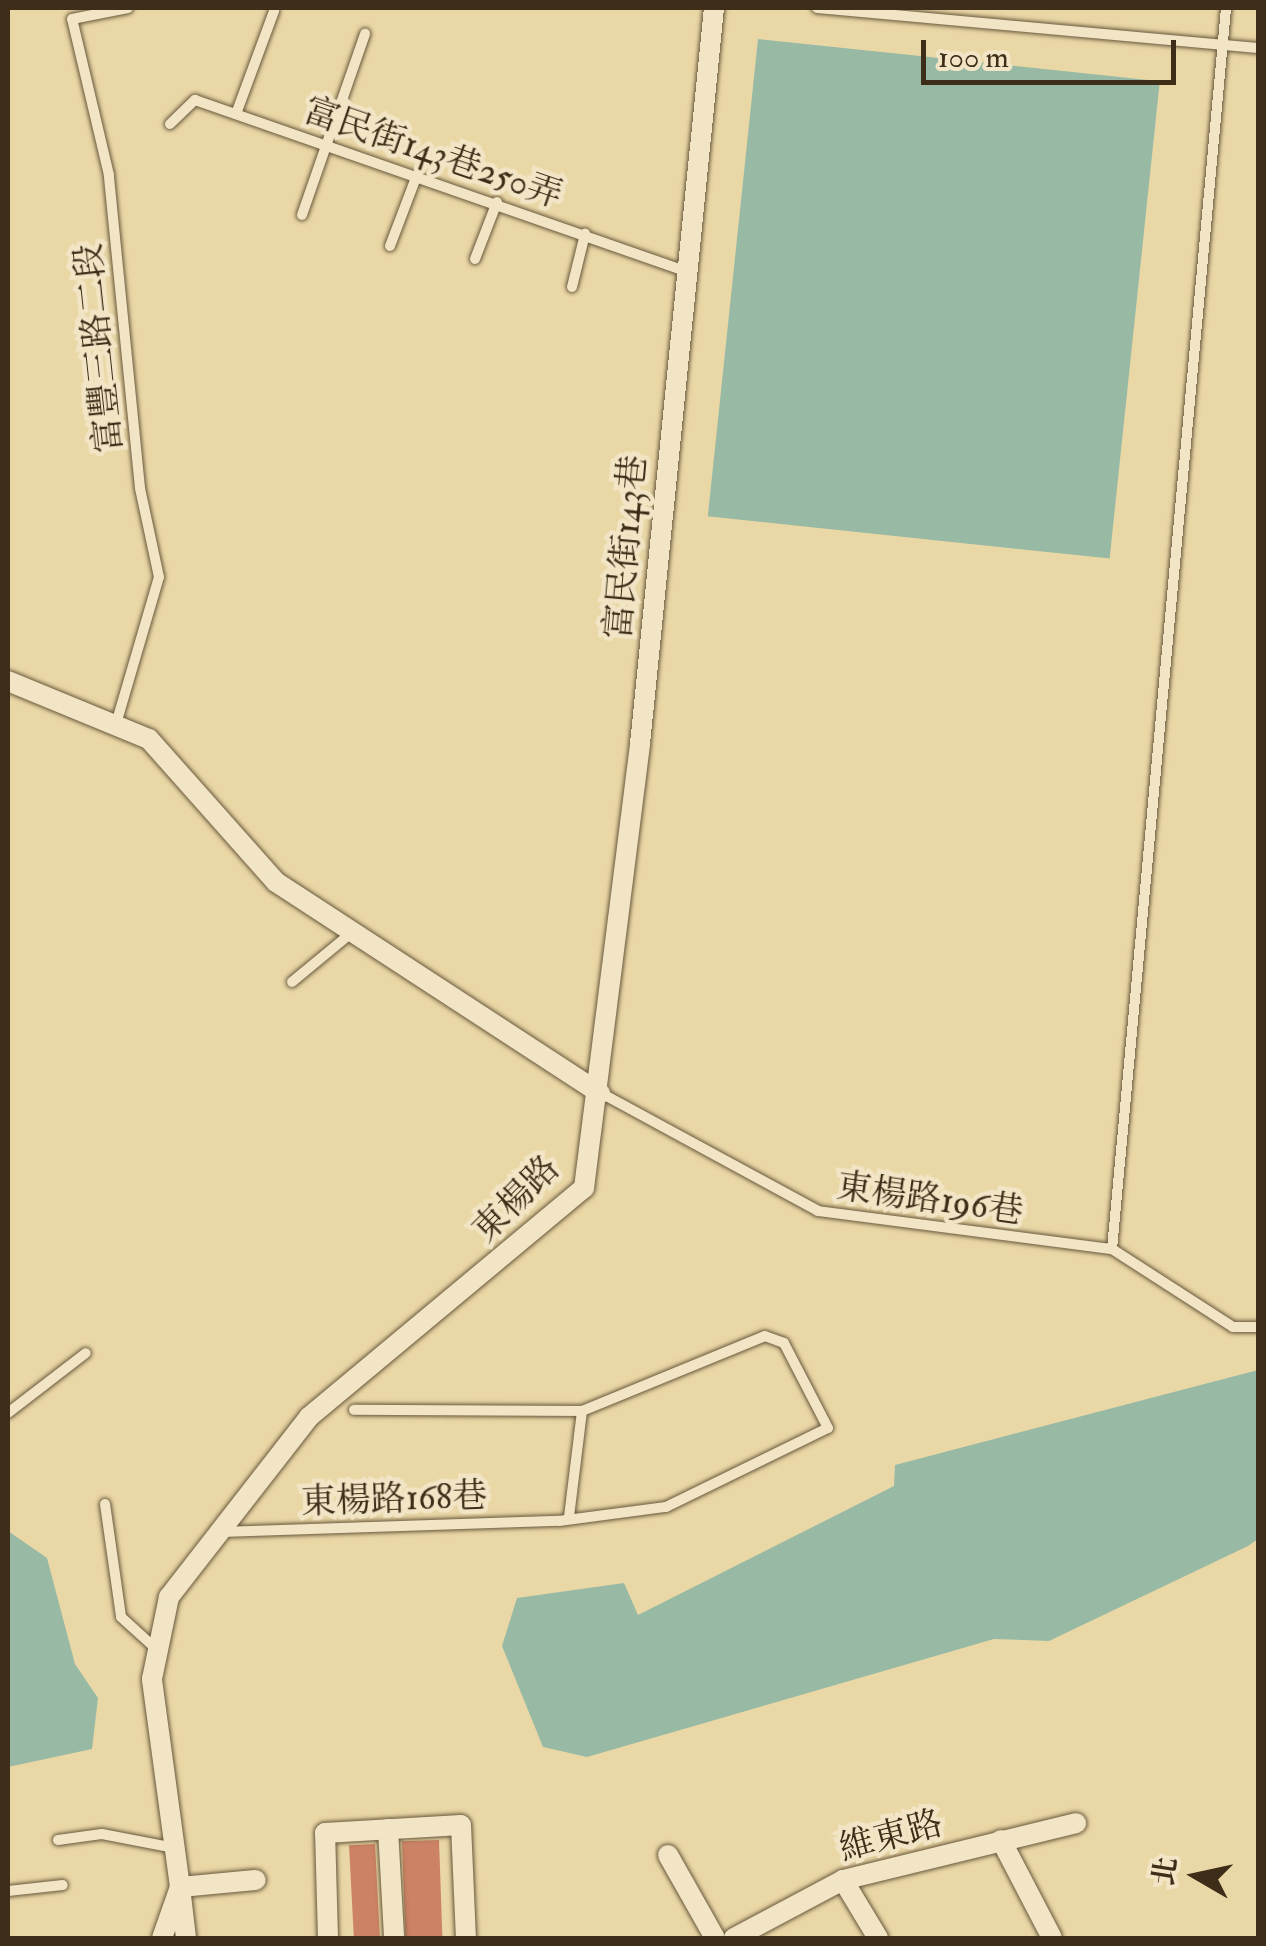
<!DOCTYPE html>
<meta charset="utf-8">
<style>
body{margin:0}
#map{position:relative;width:1266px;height:1946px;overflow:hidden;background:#ead7a6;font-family:"IM FELL Double Pica","Noto Serif TC",serif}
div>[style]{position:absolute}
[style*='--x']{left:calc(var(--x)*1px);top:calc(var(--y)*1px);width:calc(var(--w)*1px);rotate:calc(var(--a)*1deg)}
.water>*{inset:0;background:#98baa4;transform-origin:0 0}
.building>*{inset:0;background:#cc8264;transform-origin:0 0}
.roads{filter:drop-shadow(0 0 2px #69583c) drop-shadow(0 0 2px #69583c)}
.service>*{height:10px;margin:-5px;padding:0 5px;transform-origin:5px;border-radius:5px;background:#f1e5c5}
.minor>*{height:20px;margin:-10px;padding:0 10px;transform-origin:10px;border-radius:10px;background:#f1e5c5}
span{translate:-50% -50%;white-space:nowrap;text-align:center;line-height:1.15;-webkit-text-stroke:9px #f1e5c5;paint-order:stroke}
.street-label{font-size:35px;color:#3e2e19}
.frame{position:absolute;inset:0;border:10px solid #3e2e19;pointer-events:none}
.north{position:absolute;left:1146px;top:1826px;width:100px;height:100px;-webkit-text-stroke:8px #f1e5c5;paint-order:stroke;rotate:279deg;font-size:28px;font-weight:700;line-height:40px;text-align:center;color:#3e2e19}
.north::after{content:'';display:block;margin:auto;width:35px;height:45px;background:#3e2e19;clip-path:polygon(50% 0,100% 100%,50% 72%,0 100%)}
.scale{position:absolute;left:921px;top:40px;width:255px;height:45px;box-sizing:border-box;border:5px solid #3e2e19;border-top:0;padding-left:12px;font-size:30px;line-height:35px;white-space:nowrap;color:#3e2e19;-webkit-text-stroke:8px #f1e5c5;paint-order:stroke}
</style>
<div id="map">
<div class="water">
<i style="left:758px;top:39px;width:404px;height:480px;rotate:6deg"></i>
<i style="clip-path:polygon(1258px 1370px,1258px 1539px,1248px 1546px,1049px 1641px,994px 1639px,587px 1757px,543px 1747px,502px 1646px,517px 1598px,624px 1583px,638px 1615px,894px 1486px,895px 1465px)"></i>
<i style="clip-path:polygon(8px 1531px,47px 1558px,75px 1664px,98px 1698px,92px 1749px,8px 1767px)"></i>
</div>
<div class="building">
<i style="left:439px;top:1840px;width:98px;height:37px;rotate:88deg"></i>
<i style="left:375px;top:1844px;width:94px;height:26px;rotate:87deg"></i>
</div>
<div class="roads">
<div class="service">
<i style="--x:817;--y:8;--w:443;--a:5.2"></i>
<i style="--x:236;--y:114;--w:110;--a:-69.7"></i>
<i style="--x:170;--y:124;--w:35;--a:-44"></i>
<i style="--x:195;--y:100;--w:519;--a:19.24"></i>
<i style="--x:302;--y:215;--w:192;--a:-70.8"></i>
<i style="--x:390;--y:246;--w:76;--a:-69.2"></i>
<i style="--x:475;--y:259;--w:61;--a:-68.9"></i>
<i style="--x:572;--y:287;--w:55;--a:-76.2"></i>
<i style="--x:116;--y:724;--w:153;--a:-73.7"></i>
<i style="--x:159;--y:577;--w:91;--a:-102.1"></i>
<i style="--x:140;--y:488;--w:315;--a:-95.7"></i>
<i style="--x:109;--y:175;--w:160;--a:-103.3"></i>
<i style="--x:72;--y:19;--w:57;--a:-11.1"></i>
<i style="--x:292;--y:982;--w:75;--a:-39.6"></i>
<i style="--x:601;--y:1093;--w:247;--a:28.5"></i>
<i style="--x:818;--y:1211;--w:296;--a:7.4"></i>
<i style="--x:1112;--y:1249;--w:144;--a:32.8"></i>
<i style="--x:1233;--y:1327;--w:25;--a:0"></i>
<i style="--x:1112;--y:1249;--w:1246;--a:-84.75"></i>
<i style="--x:8;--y:1413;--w:98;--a:-37.6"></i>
<i style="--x:105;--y:1504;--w:114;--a:81.9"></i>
<i style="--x:121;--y:1617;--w:43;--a:42.2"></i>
<i style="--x:569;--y:1517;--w:107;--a:-83"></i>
<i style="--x:221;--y:1532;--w:338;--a:-1.9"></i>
<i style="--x:559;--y:1521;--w:108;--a:-7.5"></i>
<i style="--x:666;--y:1507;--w:180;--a:-26"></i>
<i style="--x:828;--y:1428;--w:96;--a:-117.4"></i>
<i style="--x:784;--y:1343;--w:20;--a:-160"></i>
<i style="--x:765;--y:1336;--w:198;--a:157.7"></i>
<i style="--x:582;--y:1411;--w:228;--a:-179.7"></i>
<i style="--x:58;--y:1840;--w:44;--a:-7.8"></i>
<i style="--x:102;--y:1834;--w:74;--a:10.9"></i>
<i style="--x:8;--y:1891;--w:55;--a:-6.2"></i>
</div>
<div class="minor">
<i style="--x:8;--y:681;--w:152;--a:22.4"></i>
<i style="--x:149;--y:739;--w:191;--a:48.4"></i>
<i style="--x:276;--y:882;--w:387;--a:33.1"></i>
<i style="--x:388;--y:1829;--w:109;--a:86.8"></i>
<i style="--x:1001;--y:1840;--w:110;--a:62.5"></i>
<i style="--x:668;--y:1855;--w:95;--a:60.5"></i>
<i style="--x:843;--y:1880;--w:68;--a:58.9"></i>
<i style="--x:162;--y:1938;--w:54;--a:-70.6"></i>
<i style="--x:180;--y:1887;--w:210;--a:-97.7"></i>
<i style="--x:152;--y:1679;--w:84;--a:-78.3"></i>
<i style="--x:169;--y:1597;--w:228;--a:-52.1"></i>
<i style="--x:309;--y:1417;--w:358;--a:-39.8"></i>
<i style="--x:584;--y:1188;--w:448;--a:-82.8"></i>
<i style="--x:640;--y:744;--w:740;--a:-84.26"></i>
<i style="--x:186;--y:1938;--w:51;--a:-96.7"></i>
<i style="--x:180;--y:1887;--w:76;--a:-5.3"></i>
<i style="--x:328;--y:1938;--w:105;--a:-91.6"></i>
<i style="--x:325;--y:1833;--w:136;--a:-3.4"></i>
<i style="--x:461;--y:1825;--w:113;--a:87.5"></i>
<i style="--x:734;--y:1938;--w:123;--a:-28"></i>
<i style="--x:843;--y:1880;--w:240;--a:-13.7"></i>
</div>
</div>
<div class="street-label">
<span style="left:433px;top:153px;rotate:19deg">富民街143巷250弄</span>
<span style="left:99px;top:348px;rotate:-96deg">富豐三路二段</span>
<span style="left:626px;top:547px;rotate:-85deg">富民街143巷</span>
<span style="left:516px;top:1199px;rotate:-45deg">東楊路</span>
<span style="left:930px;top:1199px;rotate:8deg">東楊路196巷</span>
<span style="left:394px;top:1499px;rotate:-2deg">東楊路168巷</span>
<span style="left:891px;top:1836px;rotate:-15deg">維東路</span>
</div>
<div class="frame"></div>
<div class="north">北</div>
<div class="scale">100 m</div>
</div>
